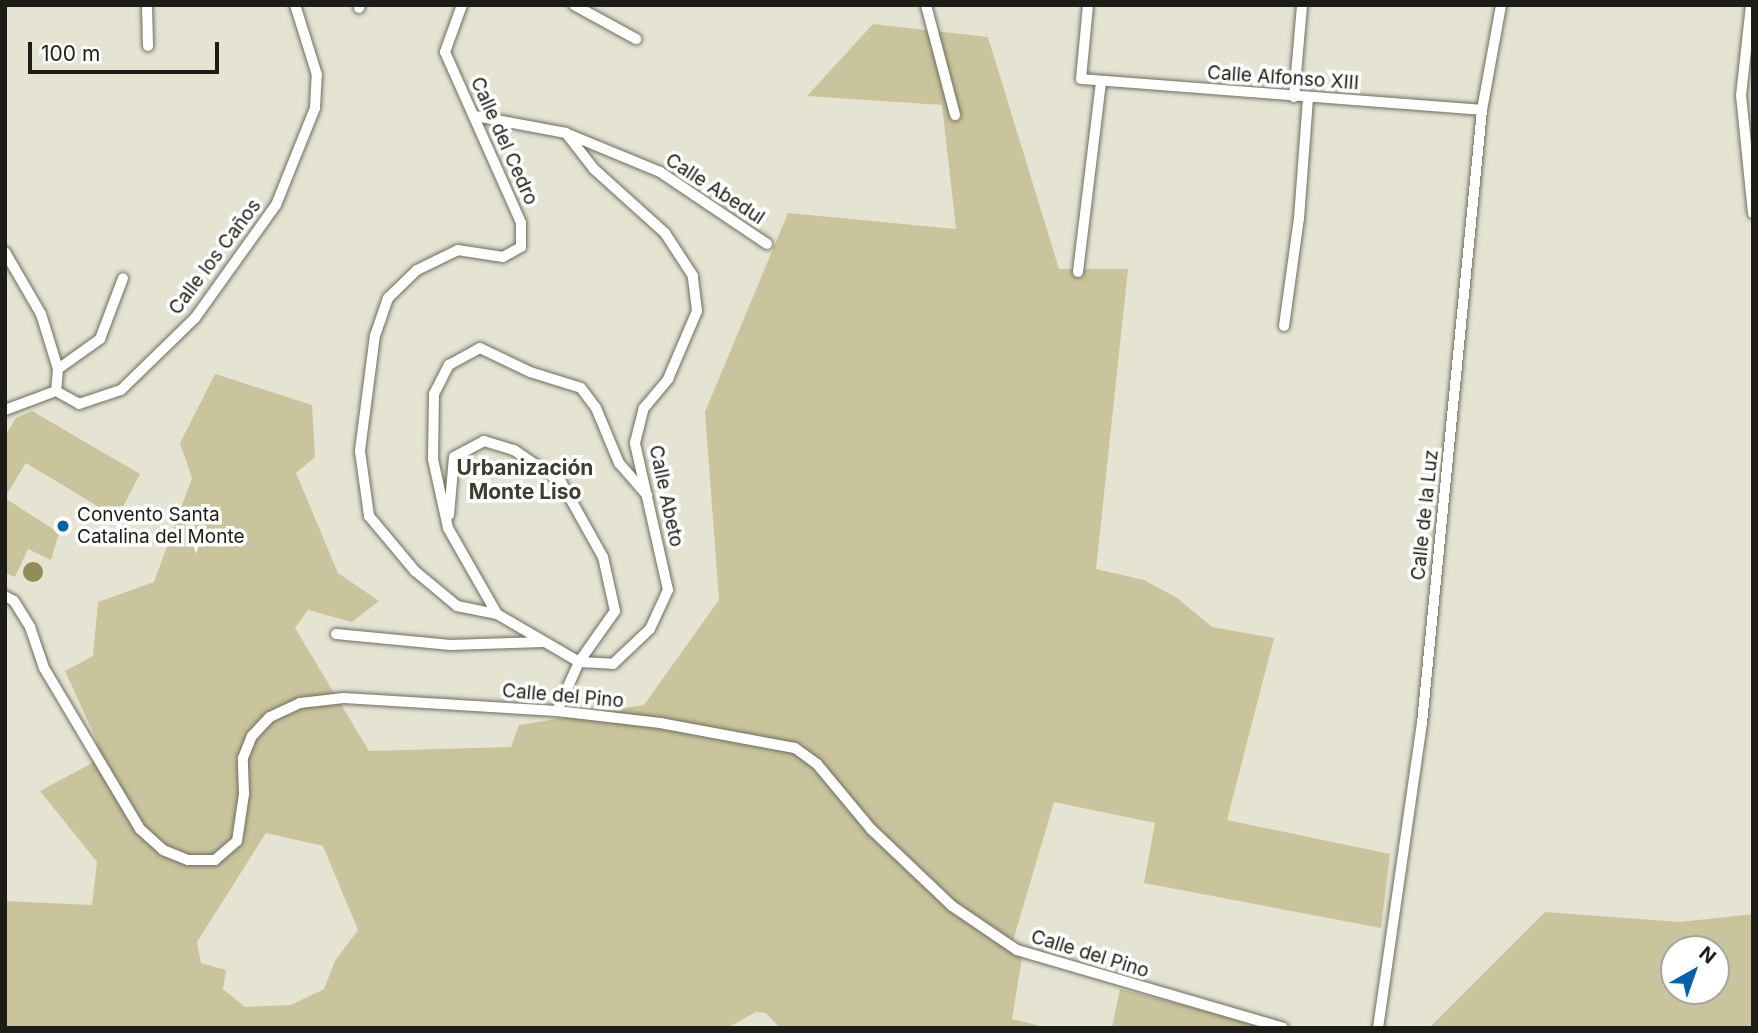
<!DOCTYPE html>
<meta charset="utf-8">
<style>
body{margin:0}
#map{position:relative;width:1758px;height:1033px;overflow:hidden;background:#e5e4d3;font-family:Inter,sans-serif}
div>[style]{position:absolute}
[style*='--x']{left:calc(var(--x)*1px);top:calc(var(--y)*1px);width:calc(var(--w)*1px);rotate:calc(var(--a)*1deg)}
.green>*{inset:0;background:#c9c49c}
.water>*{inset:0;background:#938c59}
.round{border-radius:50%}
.roads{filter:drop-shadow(0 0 2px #6e6d5e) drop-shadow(0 0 2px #6e6d5e)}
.minor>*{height:10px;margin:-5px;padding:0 5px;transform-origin:5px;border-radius:5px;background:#fff}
.dots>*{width:19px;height:19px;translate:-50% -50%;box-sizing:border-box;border:4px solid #fff;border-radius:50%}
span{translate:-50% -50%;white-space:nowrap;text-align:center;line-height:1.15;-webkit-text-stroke:7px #fff;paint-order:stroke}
.street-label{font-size:19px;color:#1d1c16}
.poi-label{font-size:19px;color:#1d1c16}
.left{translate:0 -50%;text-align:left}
.neighbourhood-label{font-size:21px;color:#3d3c2f;font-weight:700}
.frame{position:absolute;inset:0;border:7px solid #1d1c16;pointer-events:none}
.north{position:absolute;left:1660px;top:935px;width:70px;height:70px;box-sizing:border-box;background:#fff;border:2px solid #a5a4a2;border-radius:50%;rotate:40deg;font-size:19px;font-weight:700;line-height:28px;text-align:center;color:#1d1c16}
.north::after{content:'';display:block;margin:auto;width:24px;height:32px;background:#0561ae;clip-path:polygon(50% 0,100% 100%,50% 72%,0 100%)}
.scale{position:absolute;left:28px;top:42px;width:191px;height:32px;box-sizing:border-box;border:4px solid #1d1c16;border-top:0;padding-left:9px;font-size:21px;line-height:24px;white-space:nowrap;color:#1d1c16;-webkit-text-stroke:5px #fff;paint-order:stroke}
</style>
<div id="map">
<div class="green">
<i style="clip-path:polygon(evenodd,873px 24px,988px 37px,1059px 269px,1128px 269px,1096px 569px,1144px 580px,1177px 598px,1212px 627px,1274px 638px,1227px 820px,1390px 854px,1381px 928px,1144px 883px,1155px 823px,1054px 802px,1013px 941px,1022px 958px,1012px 1019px,1049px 1028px,780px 1028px,766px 1013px,756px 1012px,727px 1028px,5px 1028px,5px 901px,92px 905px,97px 862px,40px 791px,94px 762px,97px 741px,65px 671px,93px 656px,98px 602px,154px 582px,192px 478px,180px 443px,215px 374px,312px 405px,315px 457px,296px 473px,338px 573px,379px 601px,352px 622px,308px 610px,295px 628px,369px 751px,511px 747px,519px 725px,644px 705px,719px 600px,705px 412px,788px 213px,956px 229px,942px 105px,807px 96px,873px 24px,266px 833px,323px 846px,358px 930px,335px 961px,324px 989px,291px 1005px,245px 1007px,223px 989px,226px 970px,201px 963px,197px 942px,266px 833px)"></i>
<i style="clip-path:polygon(32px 411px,140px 474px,117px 518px,26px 463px,5px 497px,5px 436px,16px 418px)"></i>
<i style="clip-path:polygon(5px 498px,59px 533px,51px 560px,28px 549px,15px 577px,5px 573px)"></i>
<i style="clip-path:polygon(evenodd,1545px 912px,1680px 922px,1753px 914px,1753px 1028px,1429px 1028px,1545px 912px,1716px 949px,1716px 991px,1674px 991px,1674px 949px,1716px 949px)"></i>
<i style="clip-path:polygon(1120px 989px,1272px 1028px,1112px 1028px)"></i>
</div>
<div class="water">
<i class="round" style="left:23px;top:562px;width:20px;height:20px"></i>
</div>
<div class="roads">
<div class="minor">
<i style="--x:147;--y:5;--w:41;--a:88.6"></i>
<i style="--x:462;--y:5;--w:50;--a:109.9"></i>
<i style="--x:445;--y:52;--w:187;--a:66"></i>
<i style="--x:521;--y:223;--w:24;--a:90"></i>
<i style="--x:521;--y:247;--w:21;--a:151"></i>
<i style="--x:503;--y:257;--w:46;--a:-171.2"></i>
<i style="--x:458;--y:250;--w:46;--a:154"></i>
<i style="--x:417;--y:270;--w:40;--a:136"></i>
<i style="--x:388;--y:298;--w:39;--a:109"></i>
<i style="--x:375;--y:335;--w:117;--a:97.4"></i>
<i style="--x:360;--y:451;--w:66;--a:82.1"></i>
<i style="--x:369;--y:516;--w:72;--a:50.1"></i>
<i style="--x:415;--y:571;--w:55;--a:39.8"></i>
<i style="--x:457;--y:606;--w:41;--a:11.3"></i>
<i style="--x:497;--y:614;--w:95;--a:30.3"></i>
<i style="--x:579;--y:662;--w:34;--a:3"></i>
<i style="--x:613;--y:664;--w:51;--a:-43.4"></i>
<i style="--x:650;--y:629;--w:43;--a:-65.2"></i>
<i style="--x:668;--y:590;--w:151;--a:-102.7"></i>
<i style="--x:635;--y:443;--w:36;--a:-76"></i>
<i style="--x:644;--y:408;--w:38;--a:-50"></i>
<i style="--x:668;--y:379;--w:74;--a:-66.9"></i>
<i style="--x:697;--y:311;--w:35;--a:-97"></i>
<i style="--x:693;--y:276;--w:51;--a:-123.1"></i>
<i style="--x:665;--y:233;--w:96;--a:-138"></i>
<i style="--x:594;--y:169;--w:46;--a:-127.9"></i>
<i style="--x:566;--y:133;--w:93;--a:-169.4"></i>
<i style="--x:574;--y:5;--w:71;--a:28.7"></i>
<i style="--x:926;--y:5;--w:114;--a:75.2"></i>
<i style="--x:1088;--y:5;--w:74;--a:95.4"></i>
<i style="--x:1081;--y:79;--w:402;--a:4.4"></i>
<i style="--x:1751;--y:5;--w:91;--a:96.3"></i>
<i style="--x:1741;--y:95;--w:119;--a:84.2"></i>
<i style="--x:359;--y:8;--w:3;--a:-72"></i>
<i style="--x:1294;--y:97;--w:92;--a:-85"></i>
<i style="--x:568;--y:134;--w:100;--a:22.4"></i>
<i style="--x:660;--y:172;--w:129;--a:33.9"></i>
<i style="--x:5;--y:252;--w:72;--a:59.9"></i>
<i style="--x:41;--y:314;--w:58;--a:72.8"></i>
<i style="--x:58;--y:369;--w:22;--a:95"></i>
<i style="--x:1078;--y:272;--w:192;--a:-83.1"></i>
<i style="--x:1284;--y:326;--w:109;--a:-82.1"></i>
<i style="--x:1299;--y:218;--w:120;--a:-85.7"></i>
<i style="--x:58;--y:369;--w:52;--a:-35.5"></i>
<i style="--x:100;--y:339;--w:65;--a:-69.3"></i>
<i style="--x:5;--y:410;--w:54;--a:-20.4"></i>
<i style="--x:56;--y:391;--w:26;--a:29"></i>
<i style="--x:79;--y:404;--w:44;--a:-18.4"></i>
<i style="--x:121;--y:390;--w:103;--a:-44.2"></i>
<i style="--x:195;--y:318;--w:139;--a:-54.4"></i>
<i style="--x:276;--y:205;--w:105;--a:-68.1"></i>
<i style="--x:315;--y:108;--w:33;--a:-87"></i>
<i style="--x:317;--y:75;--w:73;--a:-107.4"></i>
<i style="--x:449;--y:515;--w:58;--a:-85.1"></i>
<i style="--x:454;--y:457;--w:34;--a:-28"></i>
<i style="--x:484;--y:441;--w:31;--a:17"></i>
<i style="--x:514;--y:450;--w:57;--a:34.2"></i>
<i style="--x:561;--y:482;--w:86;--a:60.8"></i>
<i style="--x:603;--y:557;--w:55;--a:77.5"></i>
<i style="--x:615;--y:611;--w:62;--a:125.2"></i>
<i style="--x:579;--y:662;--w:54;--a:114.2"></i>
<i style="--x:5;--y:596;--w:10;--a:29"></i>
<i style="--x:14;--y:601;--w:31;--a:58"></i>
<i style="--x:30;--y:627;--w:43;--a:71.1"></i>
<i style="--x:44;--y:668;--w:187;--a:59.2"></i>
<i style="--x:140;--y:829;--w:31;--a:42"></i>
<i style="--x:163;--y:850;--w:27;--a:22"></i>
<i style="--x:188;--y:860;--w:27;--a:0"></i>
<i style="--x:215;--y:860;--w:29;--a:-41"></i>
<i style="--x:237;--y:841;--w:48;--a:-81.5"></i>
<i style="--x:244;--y:794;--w:36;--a:-92"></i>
<i style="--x:243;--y:758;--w:24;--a:-68"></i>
<i style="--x:252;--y:736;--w:26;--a:-47"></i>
<i style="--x:270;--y:717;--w:33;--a:-25"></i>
<i style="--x:300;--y:703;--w:44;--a:-6.5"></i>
<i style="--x:344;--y:698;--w:213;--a:3.5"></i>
<i style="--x:557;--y:711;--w:104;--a:6.6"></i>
<i style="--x:660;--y:723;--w:137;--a:10.5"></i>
<i style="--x:795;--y:748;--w:27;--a:36"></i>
<i style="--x:817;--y:764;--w:85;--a:50.3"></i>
<i style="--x:871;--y:829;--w:112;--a:43.5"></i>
<i style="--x:952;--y:906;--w:78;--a:34.1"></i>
<i style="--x:1017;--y:950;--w:277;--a:16.3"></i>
<i style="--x:497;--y:614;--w:99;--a:-119.7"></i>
<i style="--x:448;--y:528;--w:71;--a:-102.3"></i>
<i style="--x:433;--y:459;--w:65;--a:-89.1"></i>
<i style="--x:434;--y:394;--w:33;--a:-63"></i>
<i style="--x:449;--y:365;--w:35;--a:-29"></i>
<i style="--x:480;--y:348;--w:55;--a:25.6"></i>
<i style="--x:530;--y:372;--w:53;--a:17.4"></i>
<i style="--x:581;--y:388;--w:25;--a:53"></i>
<i style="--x:596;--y:408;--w:60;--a:67.3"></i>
<i style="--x:619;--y:463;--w:43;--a:48.8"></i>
<i style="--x:336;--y:634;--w:115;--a:5.5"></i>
<i style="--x:450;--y:645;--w:93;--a:-1.8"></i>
<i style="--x:1378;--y:1028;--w:308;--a:-81.8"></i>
<i style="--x:1422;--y:723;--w:616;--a:-84.41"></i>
<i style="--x:1482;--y:110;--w:107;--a:-79.7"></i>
</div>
</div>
<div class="dots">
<i style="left:63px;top:526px;background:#0561ae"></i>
</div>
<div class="street-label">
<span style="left:1283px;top:78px;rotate:4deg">Calle Alfonso XIII</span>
<span style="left:504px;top:141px;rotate:66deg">Calle del Cedro</span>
<span style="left:715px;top:189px;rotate:33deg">Calle Abedul</span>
<span style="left:215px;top:257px;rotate:-53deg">Calle los Caños</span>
<span style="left:666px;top:496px;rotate:78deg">Calle Abeto</span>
<span style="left:1425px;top:515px;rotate:-84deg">Calle de la Luz</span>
<span style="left:563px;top:696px;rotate:5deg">Calle del Pino</span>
<span style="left:1090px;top:954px;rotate:17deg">Calle del Pino</span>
</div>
<div class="poi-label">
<span class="left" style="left:77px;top:526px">Convento Santa<br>Catalina del Monte</span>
</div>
<div class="neighbourhood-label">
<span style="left:525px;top:480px">Urbanización<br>Monte Liso</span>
</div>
<div class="frame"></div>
<div class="north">N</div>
<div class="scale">100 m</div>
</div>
